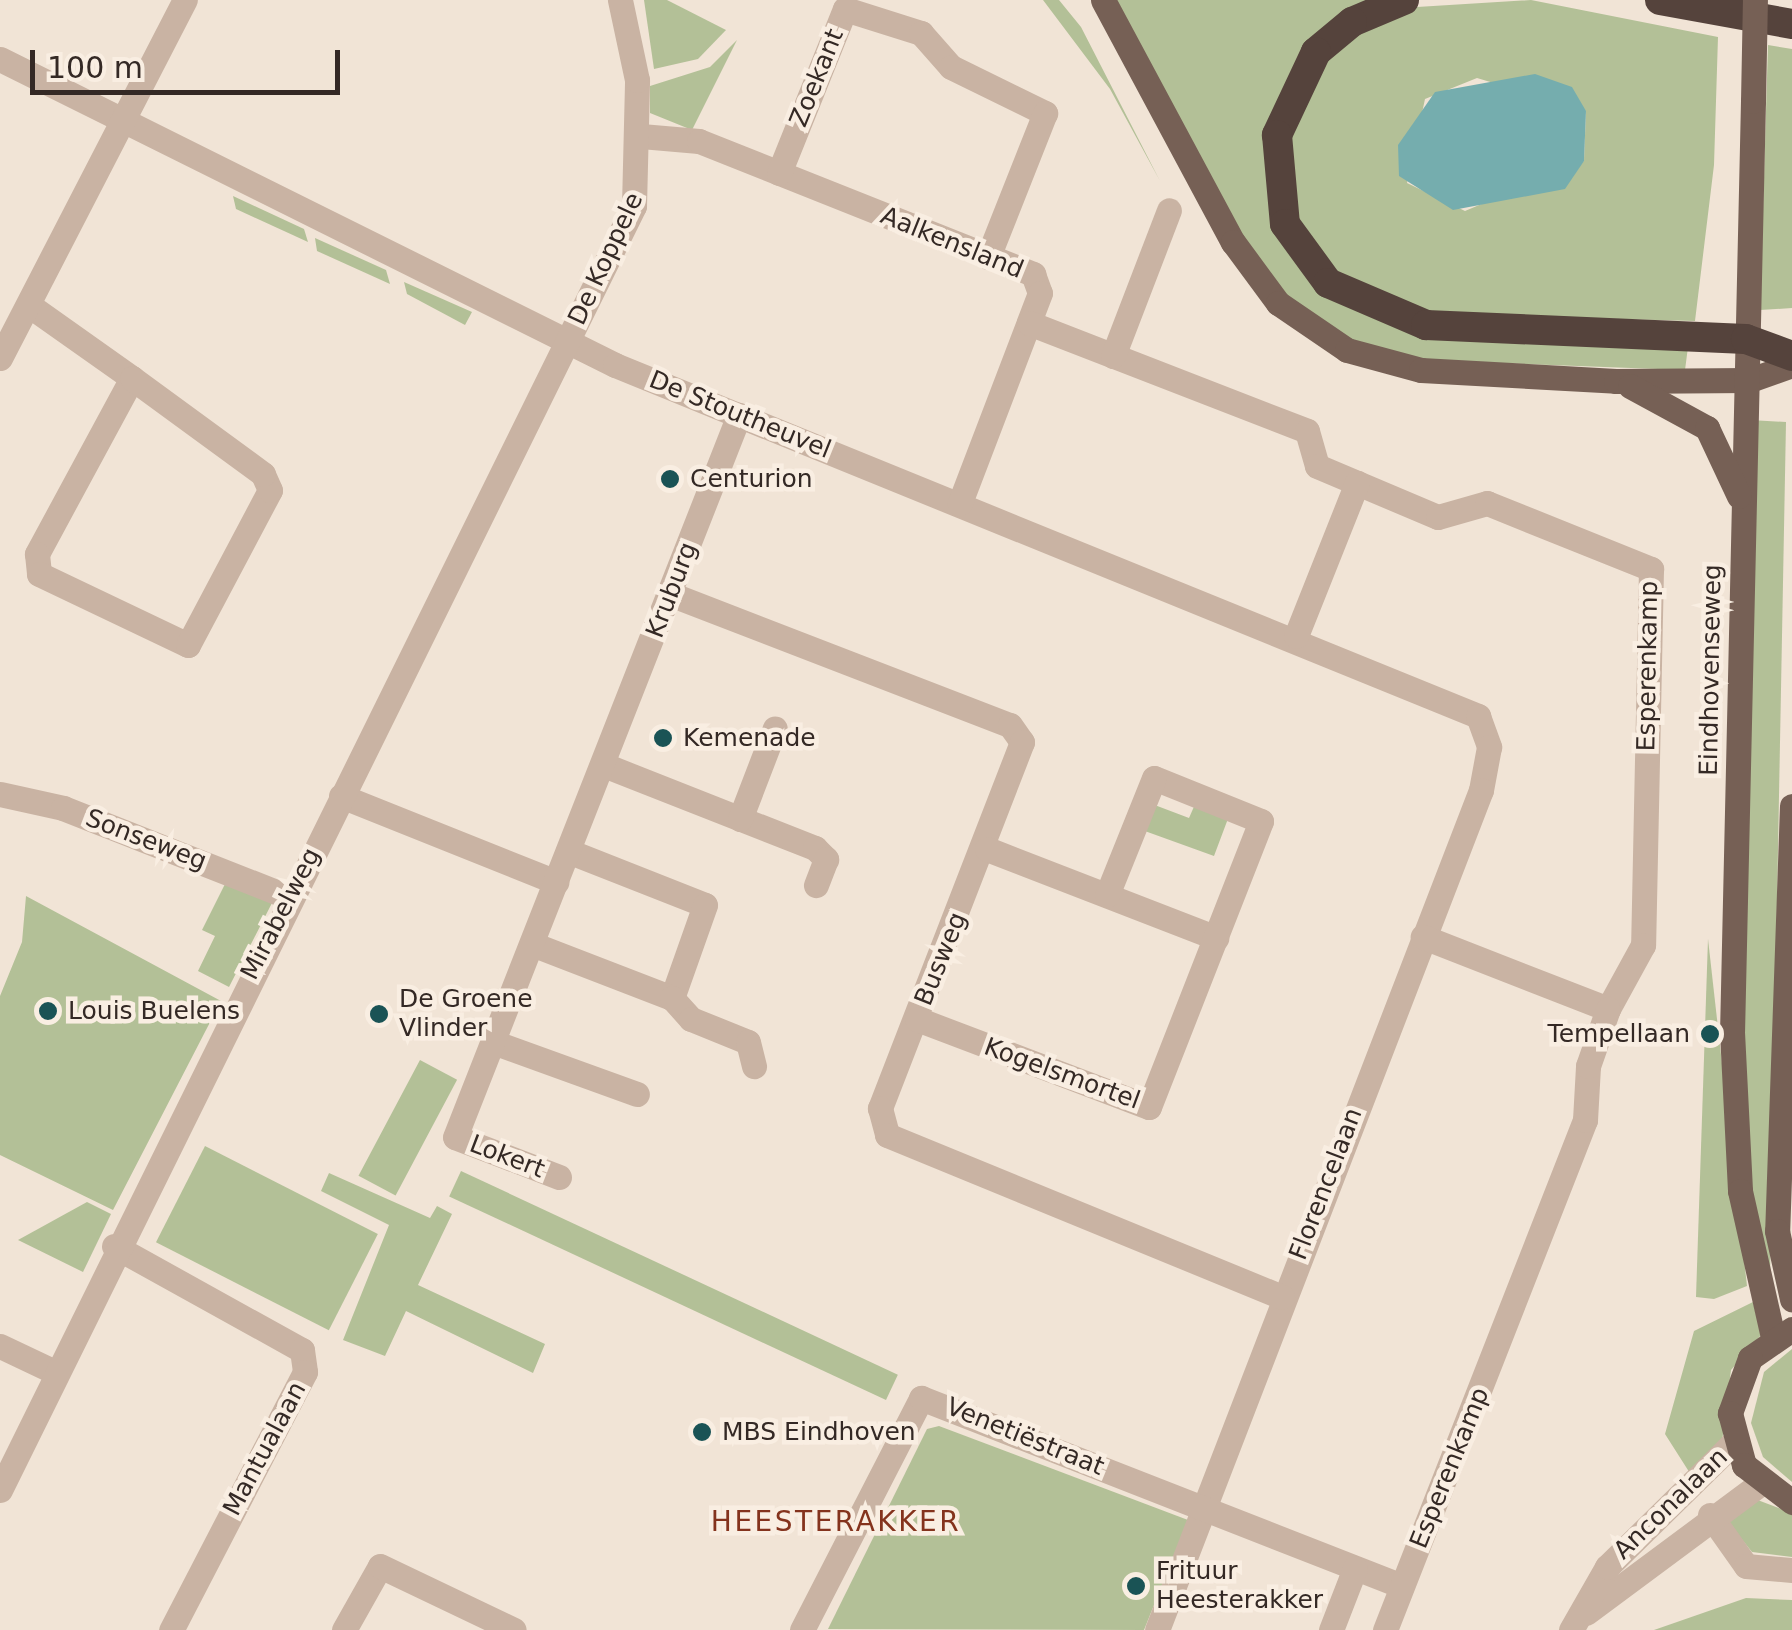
<!DOCTYPE html>
<meta charset="utf-8">
<style>
body{margin:0}
#map{position:relative;width:1792px;height:1630px;overflow:hidden;background:#f1e4d6;font-family:"DejaVu Sans",sans-serif}
div>[style]{position:absolute}
[style*='--x']{left:calc(var(--x)*1px);top:calc(var(--y)*1px);width:calc(var(--w)*1px);rotate:calc(var(--a)*1deg)}
.green>*{inset:0;background:#b3c097;transform-origin:0 0}
.water>*{inset:0;background:#75adae}
.minor>*{height:25px;margin:-12.5px;padding:0 12.5px;transform-origin:12.5px;border-radius:12.5px;background:#c9b3a3}
.major>*{height:25px;margin:-12.5px;padding:0 12.5px;transform-origin:12.5px;border-radius:12.5px;background:#766055}
.highway>*{height:30px;margin:-15px;padding:0 15px;transform-origin:15px;border-radius:15px;background:#55433c}
.major-bridge>*{height:25px;margin:-12.5px;padding:0 12.5px;transform-origin:12.5px;border-radius:12.5px;background:#766055}
.dots>*{width:28px;height:28px;translate:-50% -50%;box-sizing:border-box;border:5px solid #f9eee2;border-radius:50%}
span{translate:-50% -50%;white-space:nowrap;text-align:center;line-height:1.15;-webkit-text-stroke:9px #f9eee2;paint-order:stroke}
.street-label{font-size:25px;color:#342925}
.poi-label{font-size:25px;color:#342925}
.left{translate:0 -50%;text-align:left}
.right{translate:-100% -50%;text-align:right}
.neighbourhood-label{font-size:28px;color:#84331d;letter-spacing:2.5px}
.scale{position:absolute;left:30px;top:50px;width:310px;height:45px;box-sizing:border-box;border:5px solid #342925;border-top:0;padding-left:12px;font-size:30px;line-height:35px;white-space:nowrap;color:#342925;-webkit-text-stroke:8px #f9eee2;paint-order:stroke}
</style>
<div id="map">
<div class="green">
<i style="clip-path:polygon(644px 0,667px 0,726px 30px,698px 59px,654px 69px)"></i>
<i style="clip-path:polygon(1043px 0,1059px 0,1081px 27px,1160px 181px,1110px 89px)"></i>
<i style="clip-path:polygon(1116px 0,1376px 0,1347px 14px,1267px 166px,1276px 227px,1362px 313px,1688px 347px,1685px 370px,1421px 360px,1347px 343px,1285px 297px,1243px 239px)"></i>
<i style="clip-path:polygon(evenodd,1531px 0,1718px 37px,1714px 165px,1695px 321px,1427px 314px,1369px 296px,1309px 249px,1282px 165px,1311px 75px,1337px 43px,1417px 7px,1531px 0,1477px 78px,1586px 111px,1584px 161px,1465px 211px,1407px 183px,1425px 99px,1477px 78px)"></i>
<i style="clip-path:polygon(737px 40px,692px 130px,650px 113px,650px 86px,710px 67px)"></i>
<i style="clip-path:polygon(1768px 45px,1792px 49px,1792px 308px,1760px 310px)"></i>
<i style="clip-path:polygon(233px 196px,304px 229px,308px 242px,236px 209px)"></i>
<i style="clip-path:polygon(315px 238px,386px 270px,390px 284px,317px 251px)"></i>
<i style="clip-path:polygon(404px 282px,472px 312px,465px 325px,407px 294px)"></i>
<i style="clip-path:polygon(1750px 420px,1786px 422px,1770px 1276px,1759px 1279px,1742px 1071px)"></i>
<i style="clip-path:polygon(1196px 802px,1229px 816px,1214px 856px,1142px 830px,1152px 804px,1189px 818px)"></i>
<i style="clip-path:polygon(226px 882px,273px 901px,229px 987px,198px 971px,215px 936px,202px 930px)"></i>
<i style="clip-path:polygon(26px 896px,221px 1001px,113px 1210px,0 1155px,0 996px,22px 942px)"></i>
<i style="clip-path:polygon(1708px 939px,1747px 1286px,1714px 1299px,1696px 1297px)"></i>
<i style="left:420px;top:1060px;width:42px;height:131px;rotate:28deg"></i>
<i style="left:205px;top:1146px;width:194px;height:108px;rotate:27deg"></i>
<i style="left:461px;top:1171px;width:482px;height:28px;rotate:25deg"></i>
<i style="clip-path:polygon(329px 1173px,430px 1218px,437px 1206px,452px 1214px,418px 1285px,545px 1344px,533px 1373px,406px 1311px,385px 1356px,343px 1340px,389px 1225px,321px 1191px)"></i>
<i style="clip-path:polygon(87px 1202px,111px 1214px,83px 1272px,18px 1240px)"></i>
<i style="clip-path:polygon(1753px 1302px,1761px 1335px,1731px 1370px,1722px 1442px,1693px 1478px,1665px 1434px,1694px 1331px)"></i>
<i style="clip-path:polygon(1792px 1349px,1792px 1482px,1763px 1457px,1751px 1423px,1764px 1372px)"></i>
<i style="clip-path:polygon(939px 1426px,1188px 1520px,1144px 1630px,828px 1629px,927px 1429px)"></i>
<i style="clip-path:polygon(1755px 1499px,1792px 1513px,1792px 1557px,1752px 1552px,1727px 1521px)"></i>
<i style="clip-path:polygon(1746px 1598px,1792px 1600px,1792px 1630px,1654px 1630px)"></i>
</div>
<div class="water">
<i style="clip-path:polygon(1535px 74px,1572px 87px,1586px 111px,1584px 161px,1565px 189px,1453px 210px,1399px 176px,1398px 145px,1435px 92px)"></i>
</div>
<div class="minor">
<i style="--x:0;--y:59;--w:687;--a:26.45"></i>
<i style="--x:615;--y:365;--w:932;--a:22.13"></i>
<i style="--x:1478;--y:716;--w:33;--a:70"></i>
<i style="--x:1489;--y:747;--w:44;--a:100.5"></i>
<i style="--x:1481;--y:790;--w:900;--a:111.09"></i>
<i style="--x:641;--y:136;--w:58;--a:4.9"></i>
<i style="--x:699;--y:141;--w:360;--a:21.7"></i>
<i style="--x:1033;--y:274;--w:20;--a:70"></i>
<i style="--x:1040;--y:293;--w:225;--a:110.9"></i>
<i style="--x:779;--y:173;--w:177;--a:-68.1"></i>
<i style="--x:845;--y:9;--w:80;--a:17.5"></i>
<i style="--x:921;--y:33;--w:45;--a:48.6"></i>
<i style="--x:951;--y:67;--w:105;--a:26.1"></i>
<i style="--x:1045;--y:113;--w:155;--a:111.6"></i>
<i style="--x:33;--y:308;--w:121;--a:35.3"></i>
<i style="--x:132;--y:378;--w:200;--a:118.4"></i>
<i style="--x:37;--y:554;--w:20;--a:84"></i>
<i style="--x:39;--y:574;--w:165;--a:25.5"></i>
<i style="--x:188;--y:645;--w:175;--a:-62.1"></i>
<i style="--x:270;--y:490;--w:17;--a:-114"></i>
<i style="--x:263;--y:474;--w:162;--a:-143.8"></i>
<i style="--x:1029;--y:323;--w:298;--a:21.2"></i>
<i style="--x:1307;--y:431;--w:36;--a:74"></i>
<i style="--x:1317;--y:466;--w:131;--a:22.9"></i>
<i style="--x:1438;--y:517;--w:51;--a:-15.9"></i>
<i style="--x:1487;--y:503;--w:177;--a:21.9"></i>
<i style="--x:1651;--y:569;--w:376;--a:91.2"></i>
<i style="--x:1643;--y:945;--w:73;--a:118.7"></i>
<i style="--x:1608;--y:1009;--w:199;--a:-158.7"></i>
<i style="--x:1113;--y:356;--w:156;--a:-69"></i>
<i style="--x:0;--y:358;--w:403;--a:-62.7"></i>
<i style="--x:670;--y:594;--w:364;--a:21.1"></i>
<i style="--x:1010;--y:725;--w:21;--a:55"></i>
<i style="--x:1022;--y:742;--w:393;--a:111.2"></i>
<i style="--x:880;--y:1108;--w:28;--a:75"></i>
<i style="--x:887;--y:1135;--w:427;--a:22.3"></i>
<i style="--x:1296;--y:636;--w:165;--a:-68.3"></i>
<i style="--x:604;--y:765;--w:227;--a:21.5"></i>
<i style="--x:815;--y:848;--w:16;--a:45"></i>
<i style="--x:826;--y:859;--w:28;--a:111"></i>
<i style="--x:0;--y:794;--w:65;--a:12.5"></i>
<i style="--x:63;--y:808;--w:243;--a:21.5"></i>
<i style="--x:341;--y:796;--w:232;--a:21.8"></i>
<i style="--x:740;--y:819;--w:97;--a:-69"></i>
<i style="--x:987;--y:849;--w:246;--a:21.2"></i>
<i style="--x:568;--y:851;--w:147;--a:21.5"></i>
<i style="--x:705;--y:905;--w:99;--a:109.5"></i>
<i style="--x:532;--y:944;--w:150;--a:21.1"></i>
<i style="--x:672;--y:998;--w:28;--a:48"></i>
<i style="--x:691;--y:1019;--w:61;--a:22"></i>
<i style="--x:748;--y:1042;--w:25;--a:76"></i>
<i style="--x:917;--y:1019;--w:248;--a:20.8"></i>
<i style="--x:1149;--y:1107;--w:307;--a:-68.6"></i>
<i style="--x:1261;--y:821;--w:115;--a:-158.1"></i>
<i style="--x:1154;--y:778;--w:126;--a:111.9"></i>
<i style="--x:493;--y:1042;--w:153;--a:19.9"></i>
<i style="--x:559;--y:1177;--w:111;--a:-159"></i>
<i style="--x:455;--y:1137;--w:776;--a:-68.53"></i>
<i style="--x:114;--y:1246;--w:215;--a:29"></i>
<i style="--x:302;--y:1350;--w:22;--a:82"></i>
<i style="--x:305;--y:1372;--w:291;--a:117.4"></i>
<i style="--x:0;--y:1346;--w:59;--a:25.3"></i>
<i style="--x:0;--y:1490;--w:1432;--a:-63.72"></i>
<i style="--x:634;--y:206;--w:126;--a:-88.6"></i>
<i style="--x:637;--y:80;--w:82;--a:-102"></i>
<i style="--x:1710;--y:1515;--w:62;--a:54.8"></i>
<i style="--x:1746;--y:1566;--w:46;--a:5"></i>
<i style="--x:1586;--y:1613;--w:217;--a:-36.6"></i>
<i style="--x:344;--y:1630;--w:73;--a:-60.6"></i>
<i style="--x:380;--y:1566;--w:148;--a:25.5"></i>
<i style="--x:802;--y:1630;--w:261;--a:-62.8"></i>
<i style="--x:921;--y:1398;--w:516;--a:21.35"></i>
<i style="--x:1331;--y:1630;--w:66;--a:-68.8"></i>
<i style="--x:1385;--y:1630;--w:548;--a:-68.59"></i>
<i style="--x:1585;--y:1120;--w:54;--a:-86.8"></i>
<i style="--x:1588;--y:1066;--w:60;--a:-70.7"></i>
<i style="--x:1571;--y:1630;--w:73;--a:-60.3"></i>
<i style="--x:1607;--y:1567;--w:178;--a:-44.5"></i>
</div>
<div class="major">
<i style="--x:1103;--y:0;--w:275;--a:61.8"></i>
<i style="--x:1233;--y:242;--w:76;--a:53.6"></i>
<i style="--x:1278;--y:303;--w:83;--a:34.3"></i>
<i style="--x:1347;--y:350;--w:77;--a:15.1"></i>
<i style="--x:1421;--y:370;--w:195;--a:3.2"></i>
<i style="--x:1616;--y:381;--w:134;--a:-0.4"></i>
<i style="--x:1750;--y:380;--w:45;--a:-19.7"></i>
<i style="--x:1753;--y:101;--w:931;--a:91.29"></i>
<i style="--x:1732;--y:1032;--w:159;--a:87.1"></i>
<i style="--x:1740;--y:1191;--w:151;--a:77.3"></i>
<i style="--x:1630;--y:386;--w:88;--a:28.6"></i>
<i style="--x:1707;--y:428;--w:75;--a:64.8"></i>
<i style="--x:1792;--y:806;--w:425;--a:92"></i>
<i style="--x:1777;--y:1231;--w:70;--a:77.6"></i>
<i style="--x:1792;--y:1329;--w:51;--a:145.4"></i>
<i style="--x:1750;--y:1358;--w:59;--a:110"></i>
<i style="--x:1730;--y:1413;--w:54;--a:74.9"></i>
<i style="--x:1744;--y:1465;--w:61;--a:37.6"></i>
</div>
<div class="highway">
<i style="--x:1404;--y:0;--w:56;--a:157.1"></i>
<i style="--x:1352;--y:22;--w:47;--a:140.2"></i>
<i style="--x:1316;--y:52;--w:92;--a:115.2"></i>
<i style="--x:1277;--y:135;--w:89;--a:84.9"></i>
<i style="--x:1285;--y:224;--w:73;--a:53.9"></i>
<i style="--x:1328;--y:283;--w:107;--a:23.2"></i>
<i style="--x:1426;--y:325;--w:320;--a:2.5"></i>
<i style="--x:1746;--y:339;--w:49;--a:20.3"></i>
<i style="--x:1660;--y:0;--w:134;--a:10.3"></i>
</div>
<div class="major-bridge">
<i style="--x:1753;--y:101;--w:101;--a:-88.9"></i>
</div>
<div class="dots">
<i style="left:670px;top:479px;background:#1a5355"></i>
<i style="left:663px;top:738px;background:#1a5355"></i>
<i style="left:48px;top:1011px;background:#1a5355"></i>
<i style="left:379px;top:1014px;background:#1a5355"></i>
<i style="left:1710px;top:1034px;background:#1a5355"></i>
<i style="left:702px;top:1432px;background:#1a5355"></i>
<i style="left:1136px;top:1586px;background:#1a5355"></i>
</div>
<div class="street-label">
<span style="left:817px;top:78px;rotate:-68deg">Zoekant</span>
<span style="left:952px;top:243px;rotate:22deg">Aalkensland</span>
<span style="left:606px;top:259px;rotate:-65deg">De Koppele</span>
<span style="left:740px;top:415px;rotate:22deg">De Stoutheuvel</span>
<span style="left:672px;top:590px;rotate:-69deg">Kruburg</span>
<span style="left:1648px;top:666px;rotate:-89deg">Esperenkamp</span>
<span style="left:1711px;top:670px;rotate:-89deg">Eindhovenseweg</span>
<span style="left:146px;top:840px;rotate:21deg">Sonseweg</span>
<span style="left:281px;top:914px;rotate:-63deg">Mirabelweg</span>
<span style="left:941px;top:959px;rotate:-68deg">Busweg</span>
<span style="left:1062px;top:1074px;rotate:20deg">Kogelsmortel</span>
<span style="left:507px;top:1157px;rotate:21deg">Lokert</span>
<span style="left:1326px;top:1184px;rotate:-69deg">Florencelaan</span>
<span style="left:1025px;top:1437px;rotate:22deg">Venetiëstraat</span>
<span style="left:265px;top:1449px;rotate:-62deg">Mantualaan</span>
<span style="left:1450px;top:1468px;rotate:-68deg">Esperenkamp</span>
<span style="left:1671px;top:1504px;rotate:-44deg">Anconalaan</span>
</div>
<div class="poi-label">
<span class="left" style="left:690px;top:479px">Centurion</span>
<span class="left" style="left:683px;top:738px">Kemenade</span>
<span class="left" style="left:399px;top:1014px">De Groene<br>Vlinder</span>
<span class="left" style="left:68px;top:1011px">Louis Buelens</span>
<span class="right" style="left:1690px;top:1034px">Tempellaan</span>
<span class="left" style="left:722px;top:1432px">MBS Eindhoven</span>
<span class="left" style="left:1156px;top:1586px">Frituur<br>Heesterakker</span>
</div>
<div class="neighbourhood-label">
<span style="left:836px;top:1522px">HEESTERAKKER</span>
</div>
<div class="scale">100 m</div>
</div>
